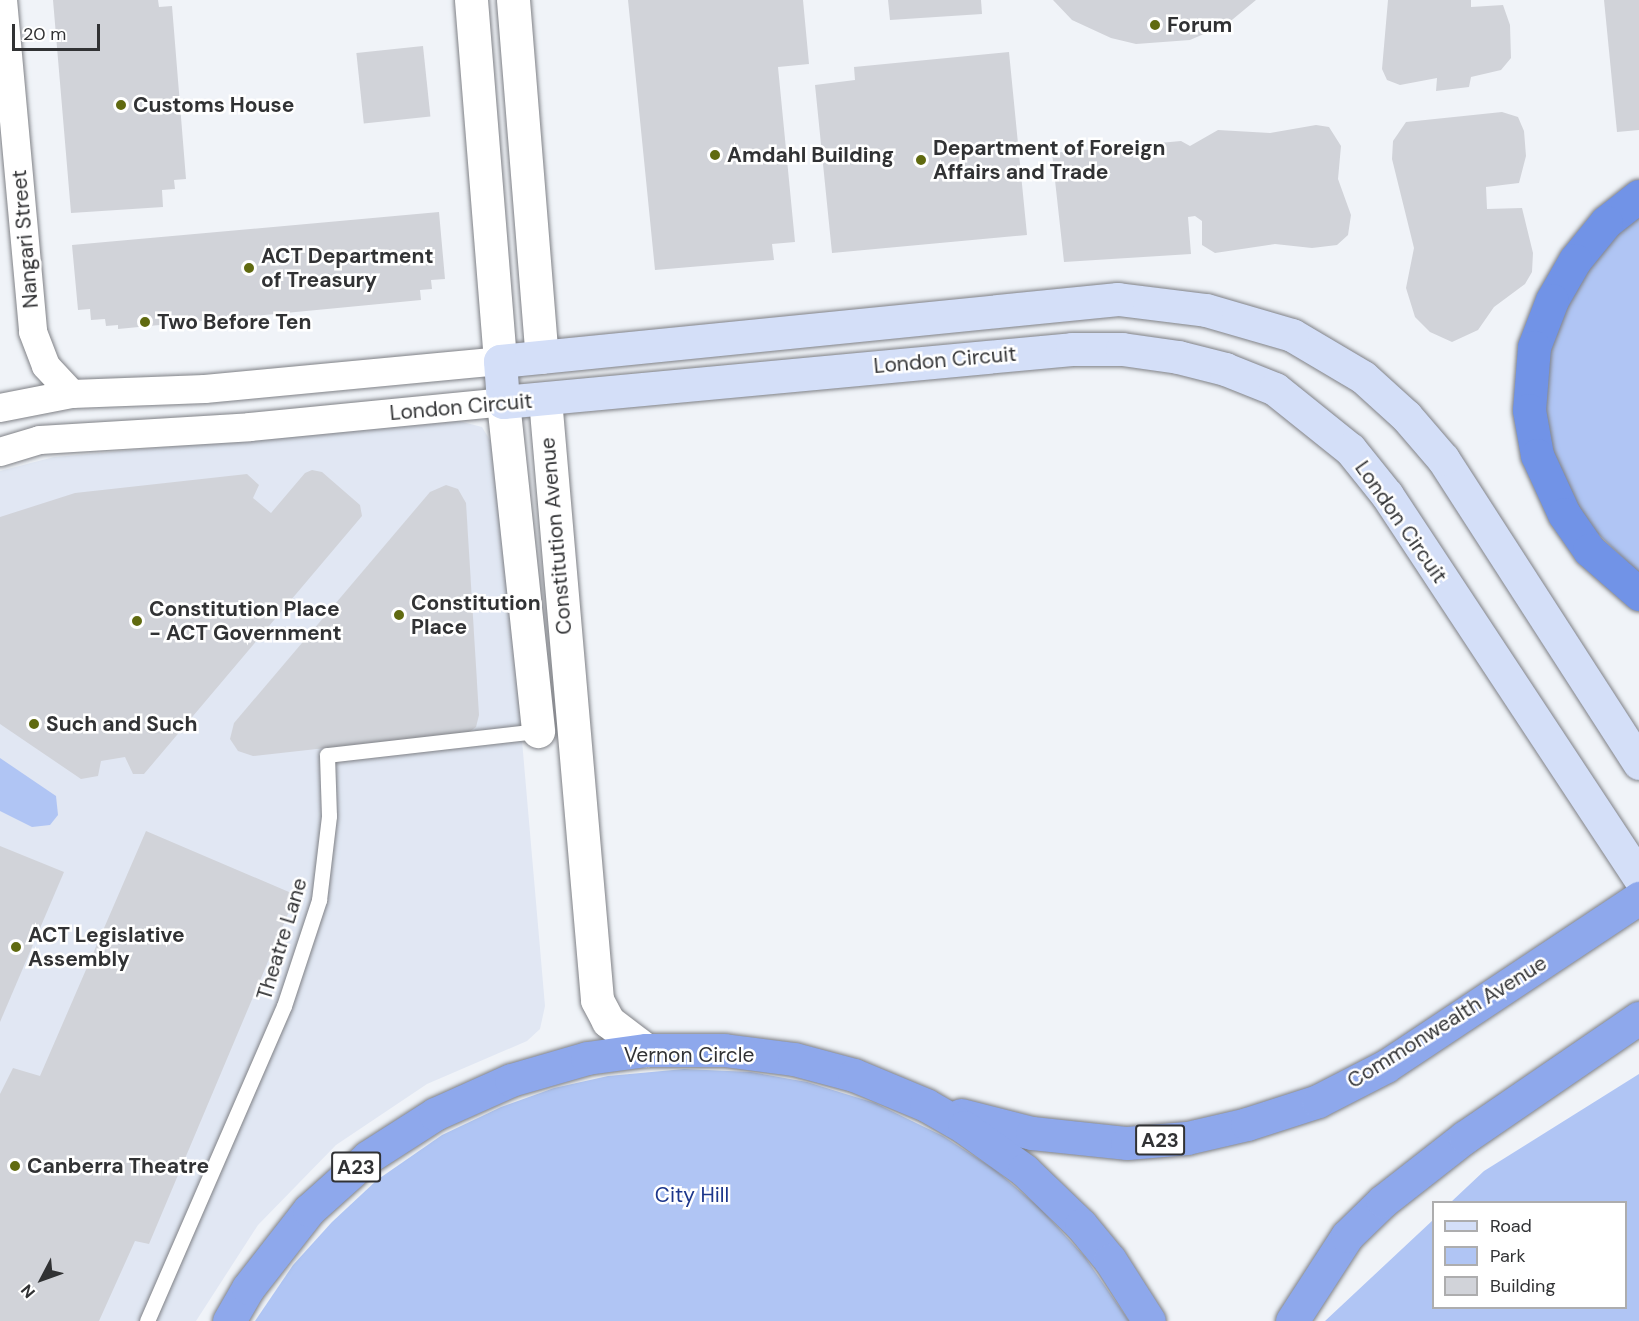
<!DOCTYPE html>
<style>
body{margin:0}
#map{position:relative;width:1639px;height:1321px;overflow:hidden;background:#f0f3f8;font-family:"DM Sans",sans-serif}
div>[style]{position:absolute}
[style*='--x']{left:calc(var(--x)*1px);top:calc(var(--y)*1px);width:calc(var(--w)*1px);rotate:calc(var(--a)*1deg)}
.built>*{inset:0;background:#e1e7f3}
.green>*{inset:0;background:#b0c5f4}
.building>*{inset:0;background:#d1d3d9;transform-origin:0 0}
.roads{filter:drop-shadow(0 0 2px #7f8186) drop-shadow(0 0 2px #7f8186)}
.service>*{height:15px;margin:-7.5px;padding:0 7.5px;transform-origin:7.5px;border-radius:7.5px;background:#fff}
.minor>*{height:28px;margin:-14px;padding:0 14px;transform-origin:14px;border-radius:14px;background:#fff}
.tertiary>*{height:33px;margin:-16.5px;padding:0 16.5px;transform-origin:16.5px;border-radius:16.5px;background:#fff}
.secondary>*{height:33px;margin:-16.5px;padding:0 16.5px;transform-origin:16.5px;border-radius:16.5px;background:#d4dff8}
.trunk>*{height:33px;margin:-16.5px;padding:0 16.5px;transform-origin:16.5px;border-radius:16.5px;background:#8ea8ec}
.motorway>*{height:33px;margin:-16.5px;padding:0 16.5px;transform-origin:16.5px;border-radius:16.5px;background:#7193e7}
.dots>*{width:16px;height:16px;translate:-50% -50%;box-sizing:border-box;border:3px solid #fff;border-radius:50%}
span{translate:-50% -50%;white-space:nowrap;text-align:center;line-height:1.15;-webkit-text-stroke:5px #fff;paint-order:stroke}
.shield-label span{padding:2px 4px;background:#fff;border:2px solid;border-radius:4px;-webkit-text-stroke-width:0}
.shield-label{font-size:20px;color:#313234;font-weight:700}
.poi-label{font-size:21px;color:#313234;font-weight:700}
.left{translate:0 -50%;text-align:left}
.street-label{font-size:21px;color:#313234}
.park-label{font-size:21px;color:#1c368b}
.legend{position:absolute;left:1432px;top:1201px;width:195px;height:108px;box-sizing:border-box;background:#fff;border:2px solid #adadae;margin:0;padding:8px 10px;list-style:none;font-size:18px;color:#313234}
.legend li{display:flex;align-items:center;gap:12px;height:30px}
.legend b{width:30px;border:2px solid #adadae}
.north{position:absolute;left:12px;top:1249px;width:60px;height:60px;-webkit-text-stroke:4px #fff;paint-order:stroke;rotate:229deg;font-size:16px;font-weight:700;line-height:24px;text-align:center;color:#313234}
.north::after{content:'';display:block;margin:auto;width:21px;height:27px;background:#313234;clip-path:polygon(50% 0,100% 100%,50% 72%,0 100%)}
.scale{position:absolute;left:12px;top:24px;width:88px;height:27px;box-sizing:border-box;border:3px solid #313234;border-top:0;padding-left:8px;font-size:18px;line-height:21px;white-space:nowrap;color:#313234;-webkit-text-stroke:4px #fff;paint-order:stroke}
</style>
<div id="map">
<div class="built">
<i style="clip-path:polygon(459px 421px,482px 427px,497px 452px,545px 1006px,540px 1029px,527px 1041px,427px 1084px,336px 1145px,258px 1225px,196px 1321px,0 1321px,0 471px,54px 457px)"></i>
</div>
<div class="green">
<i style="clip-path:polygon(1639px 212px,1639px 573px,1592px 528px,1560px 482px,1542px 418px,1543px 376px,1557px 319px,1588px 263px)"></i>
<i style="clip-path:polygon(0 758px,56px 796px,58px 815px,50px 825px,32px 827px,0 811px)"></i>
<i style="clip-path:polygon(684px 1069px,751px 1072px,807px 1082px,875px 1103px,943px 1136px,994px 1169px,1040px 1208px,1085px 1257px,1129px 1321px,255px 1321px,293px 1265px,332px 1222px,377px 1180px,442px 1135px,501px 1107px,554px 1088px,608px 1076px)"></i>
<i style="clip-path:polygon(1639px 1074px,1639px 1321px,1325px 1321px,1433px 1220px,1434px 1308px,1626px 1308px,1626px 1202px,1451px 1202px,1484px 1171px)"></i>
</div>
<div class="building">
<i style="clip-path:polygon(53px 0,158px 0,159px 7px,172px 6px,186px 179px,174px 180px,175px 189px,162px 190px,163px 207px,71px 213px)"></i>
<i style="clip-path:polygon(628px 0,803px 0,809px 64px,778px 67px,795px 242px,772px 244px,774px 260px,655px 270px)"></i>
<i style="clip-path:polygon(888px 0,981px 0,982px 14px,890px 20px)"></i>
<i style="clip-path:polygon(1053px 0,1256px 0,1215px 34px,1213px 30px,1190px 40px,1136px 44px,1111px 38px,1072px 20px)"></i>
<i style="clip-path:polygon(1388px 0,1471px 0,1471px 7px,1503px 5px,1510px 25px,1511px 58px,1501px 70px,1471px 77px,1469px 87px,1436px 91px,1437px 78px,1400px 85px,1387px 80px,1382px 69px)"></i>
<i style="clip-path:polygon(1604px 0,1639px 0,1639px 130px,1617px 132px)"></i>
<i style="left:423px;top:46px;width:71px;height:67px;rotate:84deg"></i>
<i style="clip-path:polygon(1009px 52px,1027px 235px,832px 253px,815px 85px,855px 80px,854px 67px)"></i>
<i style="clip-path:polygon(1502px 112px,1518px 117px,1524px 131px,1526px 156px,1519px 183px,1486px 187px,1487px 209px,1522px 208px,1533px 253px,1532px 272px,1525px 284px,1494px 307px,1478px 330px,1452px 342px,1430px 332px,1415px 317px,1406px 288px,1414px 248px,1392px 159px,1393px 141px,1406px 122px)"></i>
<i style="clip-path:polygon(1316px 125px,1329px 127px,1341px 146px,1338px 179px,1351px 215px,1348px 235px,1337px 245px,1312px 248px,1275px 244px,1215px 253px,1202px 245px,1202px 221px,1195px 216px,1188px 217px,1191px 254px,1064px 262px,1052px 153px,1181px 141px,1190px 146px,1218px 130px,1270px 133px)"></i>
<i style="clip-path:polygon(439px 212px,445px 279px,431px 280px,432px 289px,420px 290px,421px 300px,118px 329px,118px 325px,106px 326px,105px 319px,91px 320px,90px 309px,78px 310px,72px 245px)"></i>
<i style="clip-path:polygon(312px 470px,322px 472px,360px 505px,362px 516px,144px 774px,133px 774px,125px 757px,101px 761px,98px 776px,81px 779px,0 724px,0 517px,75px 493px,247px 474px,259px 485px,253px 498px,271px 513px,305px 473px)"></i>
<i style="clip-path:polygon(446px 485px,458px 489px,466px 503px,479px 715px,476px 727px,469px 732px,253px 756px,238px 751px,230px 739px,234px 723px,430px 492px)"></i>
<i style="clip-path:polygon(146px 831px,296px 895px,149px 1244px,135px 1241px,99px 1321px,0 1321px,0 1094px,13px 1068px,40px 1076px)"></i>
<i style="clip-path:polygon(0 846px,64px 872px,0 1022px)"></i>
</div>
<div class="roads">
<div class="service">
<i style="--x:147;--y:1321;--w:344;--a:-66.5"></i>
<i style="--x:284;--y:1006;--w:112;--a:-71.7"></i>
<i style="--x:319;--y:900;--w:85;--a:-83.2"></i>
<i style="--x:329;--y:816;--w:61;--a:-91.9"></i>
<i style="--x:327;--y:755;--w:212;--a:-6.5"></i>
</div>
<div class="minor">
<i style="--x:3;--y:0;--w:333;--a:84.8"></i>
<i style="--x:33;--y:332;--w:36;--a:69"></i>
<i style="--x:46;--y:366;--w:38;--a:47"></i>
<i style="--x:0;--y:408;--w:73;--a:-11"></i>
<i style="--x:72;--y:394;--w:133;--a:-2.2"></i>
<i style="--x:205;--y:389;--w:296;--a:-5.4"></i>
<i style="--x:0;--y:452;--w:42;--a:-16.7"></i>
<i style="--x:40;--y:440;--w:210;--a:-3.5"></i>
<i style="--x:250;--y:427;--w:254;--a:-5.6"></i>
</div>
<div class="tertiary">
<i style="--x:471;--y:0;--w:362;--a:85.4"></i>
<i style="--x:513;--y:0;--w:358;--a:85.4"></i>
<i style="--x:545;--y:399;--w:603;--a:85.05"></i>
<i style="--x:597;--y:1000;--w:24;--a:62"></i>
<i style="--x:608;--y:1021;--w:48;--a:37.3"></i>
<i style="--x:503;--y:402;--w:331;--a:83.9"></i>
</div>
<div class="secondary">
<i style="--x:1639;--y:763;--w:362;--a:-122.8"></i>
<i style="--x:1443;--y:459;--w:57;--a:-130.7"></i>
<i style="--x:1406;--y:416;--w:58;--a:-137.8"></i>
<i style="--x:1363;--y:377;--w:82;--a:-149.4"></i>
<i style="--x:1292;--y:335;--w:90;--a:-163.8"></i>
<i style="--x:1206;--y:310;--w:89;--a:-172.9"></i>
<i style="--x:1118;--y:299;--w:621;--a:174.27"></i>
<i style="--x:500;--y:361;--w:41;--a:85.8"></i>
<i style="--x:503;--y:402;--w:571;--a:-5.32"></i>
<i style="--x:1072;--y:349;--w:50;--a:0"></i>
<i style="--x:1122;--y:349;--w:57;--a:8.1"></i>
<i style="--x:1178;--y:357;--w:49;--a:14.3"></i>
<i style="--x:1225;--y:369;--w:54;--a:21.8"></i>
<i style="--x:1275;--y:389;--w:96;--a:38.7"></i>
<i style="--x:1350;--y:449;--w:59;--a:51.2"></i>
<i style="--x:1387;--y:495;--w:458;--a:56.6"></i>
</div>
<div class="trunk">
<i style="--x:961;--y:1115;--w:73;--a:14.2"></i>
<i style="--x:1032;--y:1133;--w:96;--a:6"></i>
<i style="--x:1127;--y:1143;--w:60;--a:-4.8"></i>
<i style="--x:1187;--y:1138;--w:62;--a:-13.1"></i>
<i style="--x:1247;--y:1124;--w:75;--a:-17.9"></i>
<i style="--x:1318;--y:1101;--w:76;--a:-27.2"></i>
<i style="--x:1386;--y:1066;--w:304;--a:-33.6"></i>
<i style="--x:229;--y:1321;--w:38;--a:-60"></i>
<i style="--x:248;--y:1288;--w:99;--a:-52"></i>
<i style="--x:309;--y:1210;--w:79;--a:-41.9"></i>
<i style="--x:368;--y:1157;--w:80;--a:-32.7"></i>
<i style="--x:435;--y:1114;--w:83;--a:-24.1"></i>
<i style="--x:511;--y:1080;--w:79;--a:-16.1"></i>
<i style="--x:587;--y:1058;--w:60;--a:-7.7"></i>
<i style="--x:646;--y:1050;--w:78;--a:0"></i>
<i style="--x:724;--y:1050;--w:71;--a:7.3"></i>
<i style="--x:794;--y:1059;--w:62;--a:14.9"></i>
<i style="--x:854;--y:1075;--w:78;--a:22.6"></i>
<i style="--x:926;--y:1105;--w:44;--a:30.1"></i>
<i style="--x:964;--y:1127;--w:74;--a:35.6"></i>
<i style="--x:1024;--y:1170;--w:79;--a:44"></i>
<i style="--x:1081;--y:1225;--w:45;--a:50.4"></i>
<i style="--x:1110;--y:1260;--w:72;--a:57.4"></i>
<i style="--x:1292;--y:1321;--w:101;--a:-57.1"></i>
<i style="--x:1347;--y:1236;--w:50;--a:-44.2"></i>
<i style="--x:1383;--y:1201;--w:104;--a:-38"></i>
<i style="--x:1465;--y:1137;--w:211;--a:-34.4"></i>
</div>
<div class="motorway">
<i style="--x:1639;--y:196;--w:42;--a:141.8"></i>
<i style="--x:1606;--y:222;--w:49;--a:129.2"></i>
<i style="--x:1575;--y:260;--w:46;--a:119.9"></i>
<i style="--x:1552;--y:300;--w:50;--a:111"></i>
<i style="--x:1534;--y:347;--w:63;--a:94.5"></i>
<i style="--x:1529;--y:410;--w:46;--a:79.9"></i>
<i style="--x:1537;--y:455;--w:65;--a:65.4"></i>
<i style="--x:1564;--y:514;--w:44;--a:55.2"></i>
<i style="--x:1589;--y:550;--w:67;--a:41.3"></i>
</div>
</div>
<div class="dots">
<i style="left:1155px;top:25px;background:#606a10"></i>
<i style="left:121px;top:105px;background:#606a10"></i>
<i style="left:715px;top:155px;background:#606a10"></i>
<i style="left:921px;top:160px;background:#606a10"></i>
<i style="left:249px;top:268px;background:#606a10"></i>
<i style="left:145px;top:322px;background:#606a10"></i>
<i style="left:399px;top:615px;background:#606a10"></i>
<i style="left:137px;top:621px;background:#606a10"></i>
<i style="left:34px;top:724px;background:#606a10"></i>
<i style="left:16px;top:947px;background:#606a10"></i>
<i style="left:15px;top:1166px;background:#606a10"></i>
</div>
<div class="shield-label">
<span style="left:1160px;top:1140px">A23</span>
<span style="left:356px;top:1167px">A23</span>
</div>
<div class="poi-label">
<span class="left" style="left:1167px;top:25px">Forum</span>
<span class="left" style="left:133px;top:105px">Customs House</span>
<span class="left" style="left:933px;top:160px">Department of Foreign<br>Affairs and Trade</span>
<span class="left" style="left:727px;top:155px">Amdahl Building</span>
<span class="left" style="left:261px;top:268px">ACT Department<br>of Treasury</span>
<span class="left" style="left:157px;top:322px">Two Before Ten</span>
<span class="left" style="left:411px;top:615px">Constitution<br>Place</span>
<span class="left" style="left:149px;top:621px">Constitution Place<br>- ACT Government</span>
<span class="left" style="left:46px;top:724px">Such and Such</span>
<span class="left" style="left:28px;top:947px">ACT Legislative<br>Assembly</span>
<span class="left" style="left:27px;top:1166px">Canberra Theatre</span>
</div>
<div class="street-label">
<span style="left:25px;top:239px;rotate:-95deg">Nangari Street</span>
<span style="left:945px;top:360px;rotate:-5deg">London Circuit</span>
<span style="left:461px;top:407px;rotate:-5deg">London Circuit</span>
<span style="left:1401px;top:522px;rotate:55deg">London Circuit</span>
<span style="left:556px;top:536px;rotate:-95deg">Constitution Avenue</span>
<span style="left:282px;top:939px;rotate:-73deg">Theatre Lane</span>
<span style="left:1447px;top:1022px;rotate:-32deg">Commonwealth Avenue</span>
<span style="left:689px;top:1055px">Vernon Circle</span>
</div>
<div class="park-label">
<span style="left:692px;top:1195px">City Hill</span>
</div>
<ul class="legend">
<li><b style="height:8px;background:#d4dff8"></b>Road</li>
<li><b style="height:16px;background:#b0c5f4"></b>Park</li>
<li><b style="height:16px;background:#d1d3d9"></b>Building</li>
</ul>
<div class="north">N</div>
<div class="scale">20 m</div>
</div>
